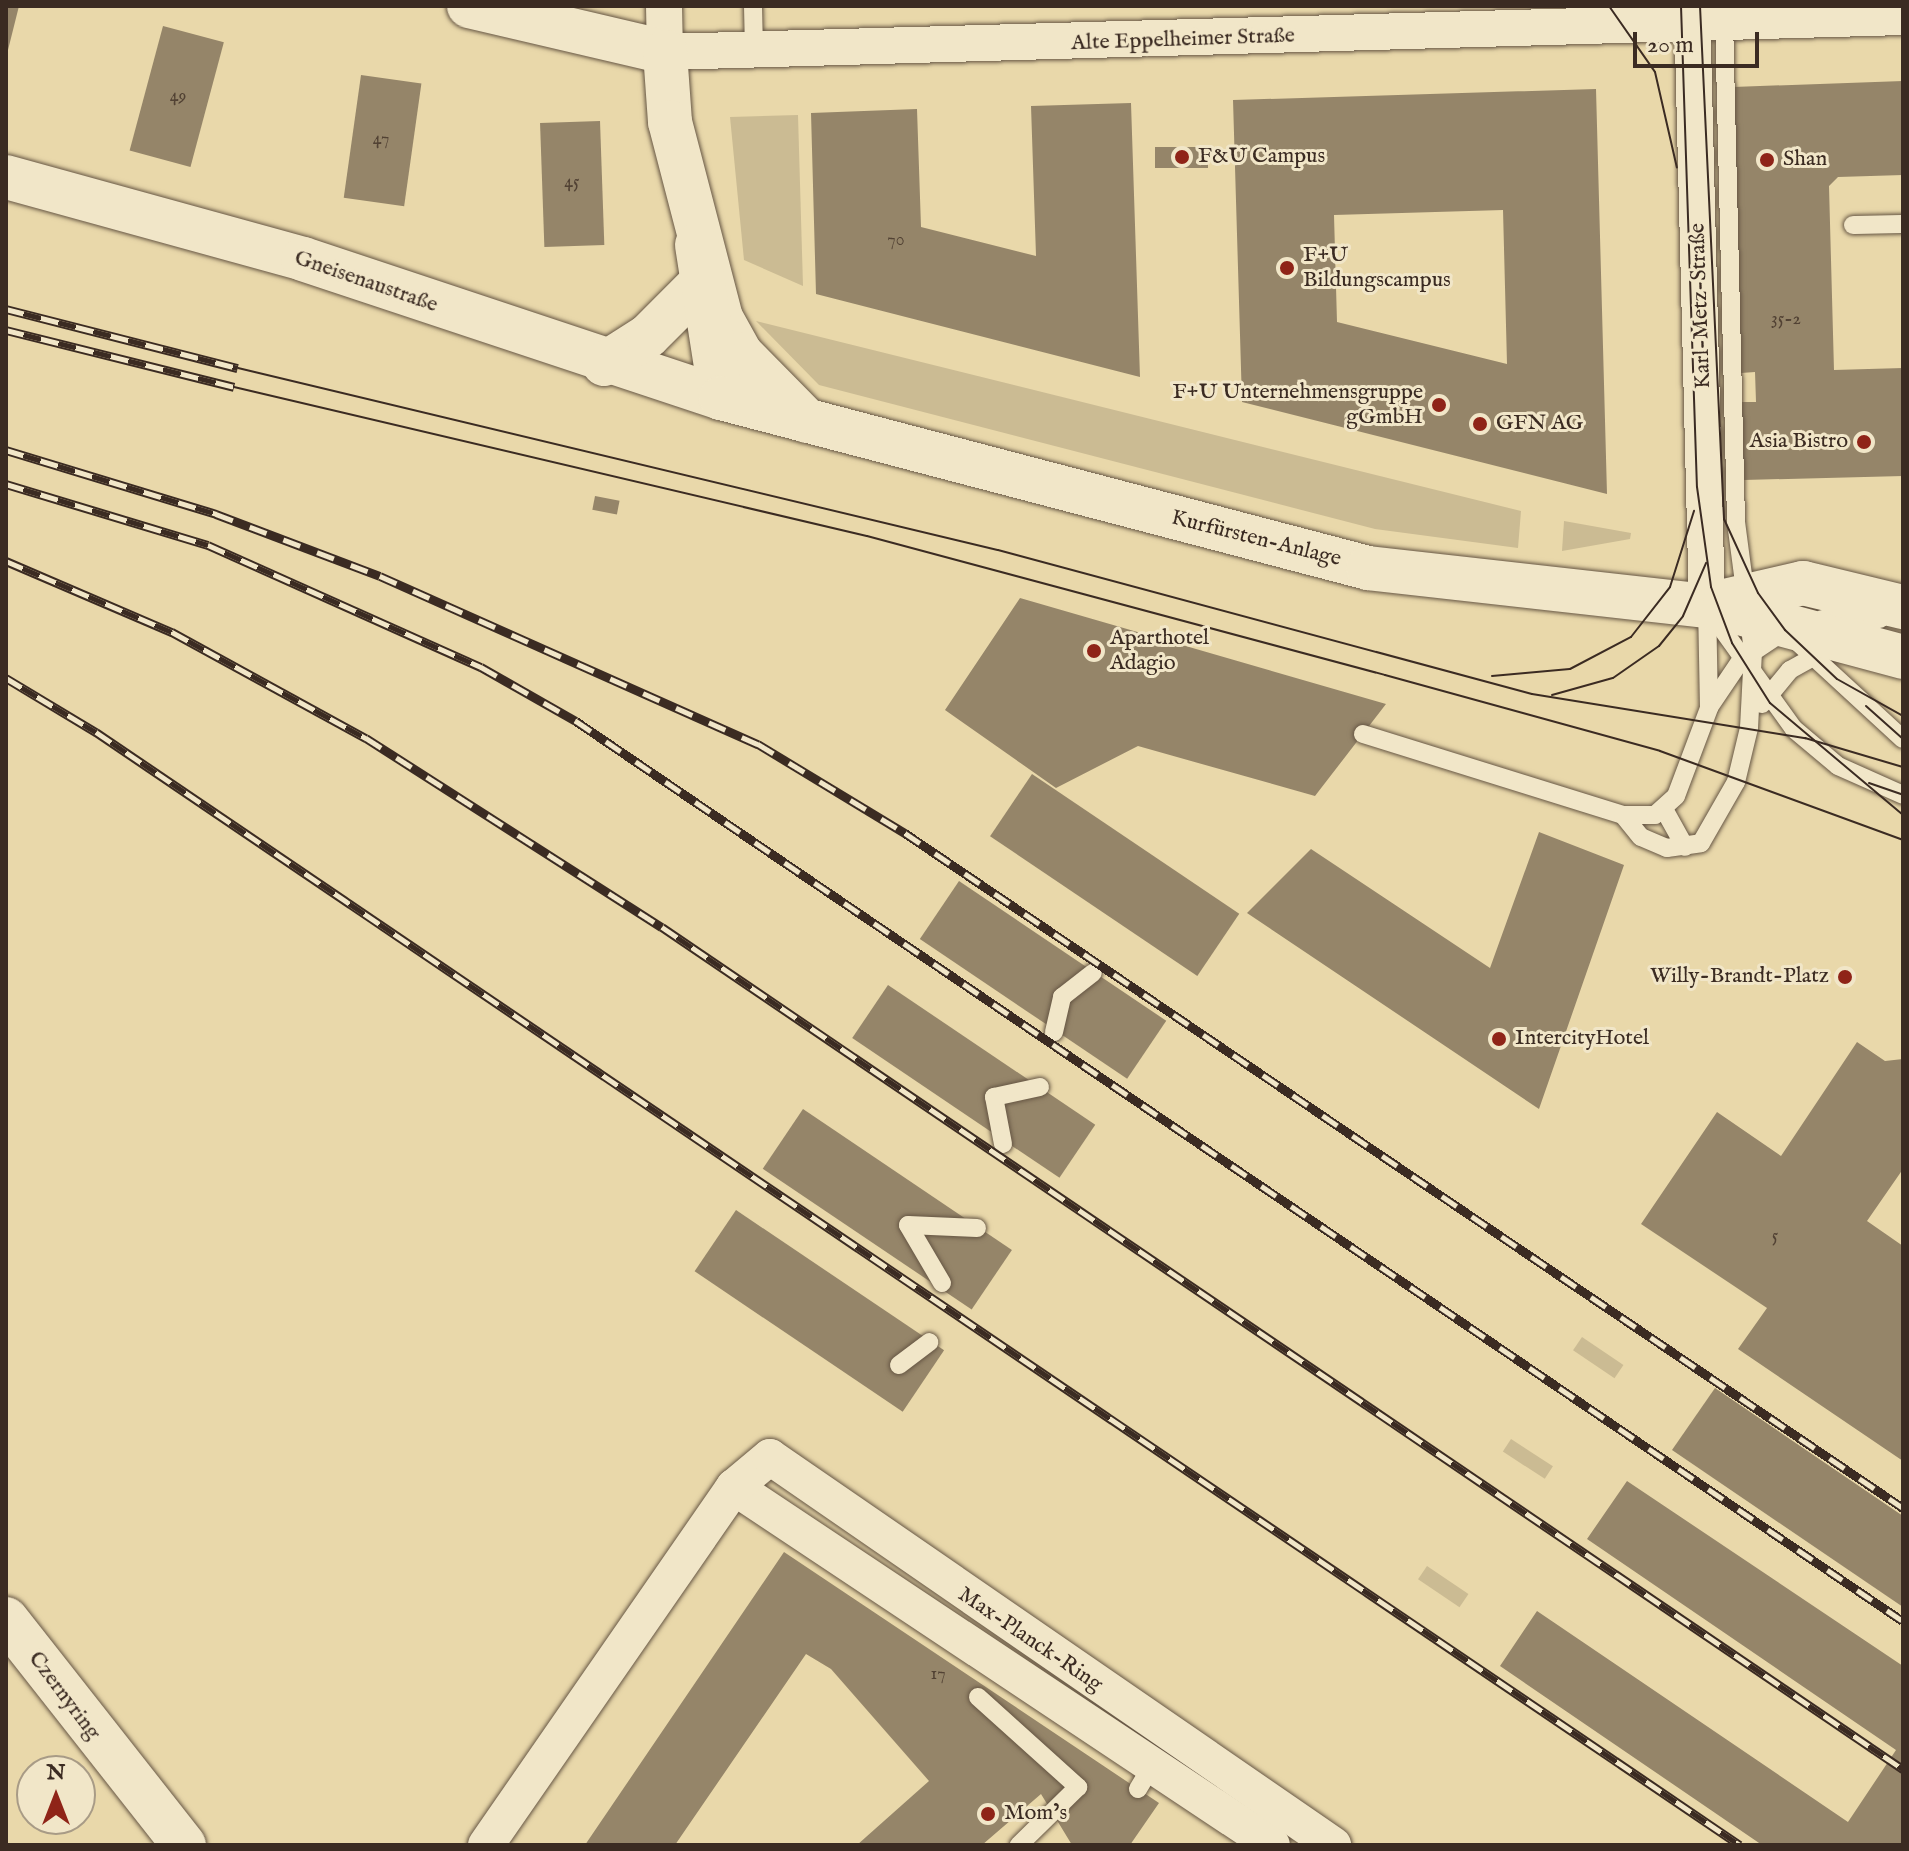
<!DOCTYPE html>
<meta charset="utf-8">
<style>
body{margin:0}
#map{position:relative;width:1909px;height:1851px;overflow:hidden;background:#e9d8aa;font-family:"IM FELL English",serif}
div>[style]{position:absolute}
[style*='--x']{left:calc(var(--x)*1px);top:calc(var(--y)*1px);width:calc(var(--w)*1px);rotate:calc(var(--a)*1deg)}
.green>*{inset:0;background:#cbbb93;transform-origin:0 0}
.building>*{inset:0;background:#958569;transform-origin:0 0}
.roads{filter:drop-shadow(0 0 2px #665644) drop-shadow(0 0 2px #665644)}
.service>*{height:18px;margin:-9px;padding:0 9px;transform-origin:9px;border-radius:9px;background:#f1e6c8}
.minor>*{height:36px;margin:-18px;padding:0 18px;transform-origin:18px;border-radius:18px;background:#f1e6c8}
.tertiary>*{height:44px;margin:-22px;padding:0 22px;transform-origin:22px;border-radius:22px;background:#f1e6c8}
.secondary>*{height:44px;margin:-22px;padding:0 22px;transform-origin:22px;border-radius:22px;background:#f1e6c8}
.tram>*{height:2px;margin:-1px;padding:0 1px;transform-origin:1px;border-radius:1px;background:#3b2b22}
.rail>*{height:9px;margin-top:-4.5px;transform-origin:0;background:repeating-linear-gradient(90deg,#f1e6c8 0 18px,#3b2b22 0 36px);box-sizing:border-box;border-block:2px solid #3b2b22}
.dots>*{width:22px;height:22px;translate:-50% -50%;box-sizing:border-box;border:4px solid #f1e6c8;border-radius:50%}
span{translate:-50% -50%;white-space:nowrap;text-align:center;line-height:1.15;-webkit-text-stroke:6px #f1e6c8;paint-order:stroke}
.number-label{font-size:18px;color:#524234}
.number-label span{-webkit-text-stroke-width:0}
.street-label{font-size:22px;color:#3b2b22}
.poi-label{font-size:22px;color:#3b2b22}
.left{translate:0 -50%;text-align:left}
.right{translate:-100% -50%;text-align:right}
.frame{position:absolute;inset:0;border:8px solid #3b2b22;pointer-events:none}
.north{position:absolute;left:16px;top:1755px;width:80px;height:80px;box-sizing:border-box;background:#f1e6c8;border:2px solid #a89b86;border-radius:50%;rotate:0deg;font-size:22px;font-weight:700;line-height:32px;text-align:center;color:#3b2b22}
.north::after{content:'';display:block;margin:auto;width:28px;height:36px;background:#8f2418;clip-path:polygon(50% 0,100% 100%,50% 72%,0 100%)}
.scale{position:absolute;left:1633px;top:32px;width:126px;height:36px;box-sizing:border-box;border:4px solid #3b2b22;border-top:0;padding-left:10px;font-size:24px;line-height:28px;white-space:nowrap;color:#3b2b22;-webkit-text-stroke:6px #f1e6c8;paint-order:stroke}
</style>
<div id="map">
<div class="green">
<i style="clip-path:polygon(798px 115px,803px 286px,744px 260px,730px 117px)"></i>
<i style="clip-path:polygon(756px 321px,1521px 511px,1518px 548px,1375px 529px,819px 385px)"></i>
<i style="clip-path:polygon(1564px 521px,1631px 533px,1630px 539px,1562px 551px)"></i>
<i style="left:1582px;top:1337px;width:50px;height:16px;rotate:34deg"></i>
<i style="left:1511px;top:1439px;width:50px;height:15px;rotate:33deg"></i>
<i style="left:1427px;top:1566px;width:50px;height:16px;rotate:34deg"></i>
</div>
<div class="building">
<i style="clip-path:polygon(6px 6px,19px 6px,7px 54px,6px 54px)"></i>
<i style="left:163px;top:26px;width:63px;height:129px;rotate:15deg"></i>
<i style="left:361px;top:75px;width:61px;height:124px;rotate:8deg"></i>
<i style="clip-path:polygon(1903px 81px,1903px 175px,1838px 177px,1829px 186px,1834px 370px,1903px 368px,1903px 476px,1744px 480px,1741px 402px,1756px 402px,1755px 372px,1741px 373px,1733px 87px)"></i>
<i style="clip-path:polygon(evenodd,1596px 89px,1607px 494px,1242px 402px,1233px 100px,1596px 89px,1503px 210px,1507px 364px,1337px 322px,1334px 215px,1503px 210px)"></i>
<i style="clip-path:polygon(1131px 103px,1140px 377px,816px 294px,811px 113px,917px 109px,921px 227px,1036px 256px,1031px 106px)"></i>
<i style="left:600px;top:121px;width:124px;height:60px;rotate:88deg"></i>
<i style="left:1155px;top:147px;width:53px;height:21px"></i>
<i style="left:595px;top:496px;width:25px;height:14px;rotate:11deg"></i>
<i style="clip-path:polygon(1020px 598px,1386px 704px,1315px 796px,1138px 746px,1056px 788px,945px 710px)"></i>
<i style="left:1032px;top:774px;width:250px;height:75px;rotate:34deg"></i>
<i style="clip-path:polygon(1539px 832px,1624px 865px,1539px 1109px,1247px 913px,1311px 849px,1490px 968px)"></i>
<i style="left:959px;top:881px;width:250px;height:70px;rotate:34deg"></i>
<i style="left:888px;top:985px;width:250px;height:64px;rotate:34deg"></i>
<i style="clip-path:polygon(1857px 1042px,1885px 1061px,1903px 1059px,1903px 1169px,1867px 1221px,1903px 1246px,1903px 1461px,1738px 1349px,1767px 1308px,1641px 1224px,1717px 1112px,1781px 1156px)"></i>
<i style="left:803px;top:1109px;width:252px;height:72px;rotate:34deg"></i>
<i style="left:736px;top:1210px;width:251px;height:74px;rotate:34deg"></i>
<i style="clip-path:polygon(1715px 1388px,1903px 1516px,1903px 1607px,1672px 1450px)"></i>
<i style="clip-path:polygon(1627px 1481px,1903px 1666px,1903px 1845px,1762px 1845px,1500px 1666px,1537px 1611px,1848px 1822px,1896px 1750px,1587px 1539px)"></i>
<i style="clip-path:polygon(784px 1552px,1159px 1803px,1130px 1845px,1072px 1845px,1041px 1794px,982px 1845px,857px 1845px,929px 1781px,831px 1669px,806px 1654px,675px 1845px,585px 1845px)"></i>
</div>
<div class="roads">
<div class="service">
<i style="--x:753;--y:6;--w:45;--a:88.7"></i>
<i style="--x:1853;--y:225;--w:50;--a:-1.1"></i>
<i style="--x:1712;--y:615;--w:140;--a:54.3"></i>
<i style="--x:1794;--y:729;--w:57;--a:40.1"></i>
<i style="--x:1838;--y:766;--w:71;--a:24"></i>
<i style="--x:1822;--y:619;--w:58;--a:0"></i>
<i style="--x:1793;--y:638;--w:149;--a:42.6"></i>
<i style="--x:1762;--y:704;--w:44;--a:-50.5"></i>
<i style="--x:1790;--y:670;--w:33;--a:-29"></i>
<i style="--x:1710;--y:706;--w:55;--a:-56"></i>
<i style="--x:1741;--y:660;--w:54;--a:-33.7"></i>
<i style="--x:1363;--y:734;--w:272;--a:17.3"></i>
<i style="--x:1623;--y:815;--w:32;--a:0"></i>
<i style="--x:1655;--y:815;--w:28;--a:-42"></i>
<i style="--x:1676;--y:796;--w:94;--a:-69.4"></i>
<i style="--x:1709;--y:708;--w:103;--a:-91.1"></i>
<i style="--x:1665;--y:811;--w:41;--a:60.9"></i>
<i style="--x:1623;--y:815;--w:28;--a:51"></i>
<i style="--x:1641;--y:837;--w:28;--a:23"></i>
<i style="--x:1667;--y:848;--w:34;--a:-8"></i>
<i style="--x:1701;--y:843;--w:70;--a:-60.2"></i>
<i style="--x:1736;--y:782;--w:56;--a:-76.5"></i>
<i style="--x:1749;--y:728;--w:77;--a:-87"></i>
<i style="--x:1753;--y:651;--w:131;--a:-97.5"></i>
<i style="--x:1736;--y:521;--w:501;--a:-91.37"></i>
<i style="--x:1054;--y:1032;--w:36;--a:-77"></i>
<i style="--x:1062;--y:997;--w:39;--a:-38"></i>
<i style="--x:1003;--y:1144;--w:48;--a:-100.8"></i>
<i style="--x:994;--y:1097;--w:47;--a:-12.3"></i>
<i style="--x:942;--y:1283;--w:67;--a:-120.4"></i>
<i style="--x:908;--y:1225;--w:69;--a:2.5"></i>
<i style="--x:899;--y:1365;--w:38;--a:-37"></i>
<i style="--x:978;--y:1697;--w:135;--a:42"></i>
<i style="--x:1078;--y:1787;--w:83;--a:135.5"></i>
<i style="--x:1138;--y:1789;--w:29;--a:-59"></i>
</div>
<div class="minor">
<i style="--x:664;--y:6;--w:46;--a:88.8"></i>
<i style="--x:665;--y:52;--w:1238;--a:-1.62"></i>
<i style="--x:1692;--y:6;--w:599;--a:88.57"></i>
<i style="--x:734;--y:1487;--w:646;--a:33.64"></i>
<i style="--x:486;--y:1845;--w:436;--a:-55.3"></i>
<i style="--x:734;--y:1487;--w:47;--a:-39.8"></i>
<i style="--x:770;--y:1457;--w:684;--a:34.57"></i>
</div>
<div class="tertiary">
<i style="--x:6;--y:177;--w:308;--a:15.4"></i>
<i style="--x:303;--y:259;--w:441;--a:18.4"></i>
<i style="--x:604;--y:364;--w:52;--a:-32.5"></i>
<i style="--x:648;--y:336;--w:74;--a:-45"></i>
</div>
<div class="secondary">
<i style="--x:469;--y:6;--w:201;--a:13.2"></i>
<i style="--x:665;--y:52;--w:70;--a:85.9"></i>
<i style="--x:670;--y:122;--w:203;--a:75.4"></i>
<i style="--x:721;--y:318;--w:41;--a:60.9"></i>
<i style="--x:741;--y:354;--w:94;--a:45.4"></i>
<i style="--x:697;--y:245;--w:155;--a:81.1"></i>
<i style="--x:721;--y:398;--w:669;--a:14.72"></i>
<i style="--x:1368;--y:568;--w:351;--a:6.4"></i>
<i style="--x:1717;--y:607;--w:193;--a:15"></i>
<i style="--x:1725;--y:601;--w:80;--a:-13"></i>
<i style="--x:1803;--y:583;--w:103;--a:13.5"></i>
<i style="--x:6;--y:1619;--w:288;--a:51.8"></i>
</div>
</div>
<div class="tram">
<i style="--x:1609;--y:6;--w:80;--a:55.1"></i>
<i style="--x:1655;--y:72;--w:98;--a:77.1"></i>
<i style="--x:1681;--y:6;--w:481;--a:88.1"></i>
<i style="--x:1697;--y:487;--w:101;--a:82"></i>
<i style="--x:1711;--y:587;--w:60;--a:69.4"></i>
<i style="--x:1732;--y:643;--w:71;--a:57.7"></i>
<i style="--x:1770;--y:703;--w:174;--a:40.1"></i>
<i style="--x:1700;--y:6;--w:514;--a:87.32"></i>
<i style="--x:1724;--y:519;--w:81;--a:65.3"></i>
<i style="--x:1758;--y:593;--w:46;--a:53.9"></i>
<i style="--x:1785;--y:630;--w:71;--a:43.3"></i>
<i style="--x:1837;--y:679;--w:76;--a:29.3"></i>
<i style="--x:238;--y:368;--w:781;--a:13.47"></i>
<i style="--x:998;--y:550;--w:553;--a:15.09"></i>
<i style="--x:1532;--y:694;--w:277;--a:9.2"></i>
<i style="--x:1805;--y:738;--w:102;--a:16.5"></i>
<i style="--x:234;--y:387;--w:650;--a:13.25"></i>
<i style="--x:867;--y:536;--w:536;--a:15.02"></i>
<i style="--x:1385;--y:675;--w:285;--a:15.4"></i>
<i style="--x:1660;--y:751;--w:259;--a:20.1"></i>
<i style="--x:1492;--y:676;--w:78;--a:-5.1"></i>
<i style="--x:1570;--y:669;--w:69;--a:-27.7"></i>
<i style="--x:1631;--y:637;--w:63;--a:-52"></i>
<i style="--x:1670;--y:587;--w:80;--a:-72.5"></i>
<i style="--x:1552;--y:695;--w:63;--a:-15.6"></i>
<i style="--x:1613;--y:678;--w:56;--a:-34.8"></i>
<i style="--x:1659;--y:646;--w:38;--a:-51"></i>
<i style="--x:1683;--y:616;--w:58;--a:-66.5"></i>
<i style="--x:1866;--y:706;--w:50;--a:41.7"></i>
<i style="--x:1869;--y:783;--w:36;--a:19"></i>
</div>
<div class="rail">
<i style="--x:6;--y:309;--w:239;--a:14.3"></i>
<i style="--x:6;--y:330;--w:235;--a:14"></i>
<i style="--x:6;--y:450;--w:220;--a:16.9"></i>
<i style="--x:216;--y:514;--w:175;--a:20.7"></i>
<i style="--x:380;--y:576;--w:414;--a:24"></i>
<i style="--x:758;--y:744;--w:172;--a:31.2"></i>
<i style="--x:905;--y:833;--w:1205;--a:34.07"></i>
<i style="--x:6;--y:484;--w:211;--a:16.8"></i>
<i style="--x:208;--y:545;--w:299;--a:24.1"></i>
<i style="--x:481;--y:667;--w:109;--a:29.6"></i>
<i style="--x:576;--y:721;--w:1603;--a:34.15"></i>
<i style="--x:6;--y:561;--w:181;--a:23.2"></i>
<i style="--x:172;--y:632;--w:221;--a:28.7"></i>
<i style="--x:366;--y:738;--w:351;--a:32.6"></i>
<i style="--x:662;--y:927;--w:1500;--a:34.16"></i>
<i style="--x:6;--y:678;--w:105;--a:31"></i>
<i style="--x:96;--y:732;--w:1985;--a:34.1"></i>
</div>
<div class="dots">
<i style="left:1182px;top:157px;background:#8f2418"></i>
<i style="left:1767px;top:160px;background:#8f2418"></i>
<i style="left:1287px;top:268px;background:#8f2418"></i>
<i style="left:1439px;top:405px;background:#8f2418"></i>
<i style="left:1480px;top:424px;background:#8f2418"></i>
<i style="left:1864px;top:442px;background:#8f2418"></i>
<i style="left:1094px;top:651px;background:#8f2418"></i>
<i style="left:1845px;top:977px;background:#8f2418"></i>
<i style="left:1499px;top:1039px;background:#8f2418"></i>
<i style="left:988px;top:1814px;background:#8f2418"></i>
</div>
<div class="number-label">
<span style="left:178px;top:97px">49</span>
<span style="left:381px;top:140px">47</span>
<span style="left:572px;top:183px">45</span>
<span style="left:896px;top:241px">70</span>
<span style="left:1786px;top:320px">35-2</span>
<span style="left:1775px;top:1237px">5</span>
<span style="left:938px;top:1675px">17</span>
</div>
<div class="street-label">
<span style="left:1183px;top:40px;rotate:-2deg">Alte Eppelheimer Straße</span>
<span style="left:366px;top:282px;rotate:19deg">Gneisenaustraße</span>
<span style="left:1701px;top:306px;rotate:-92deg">Karl-Metz-Straße</span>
<span style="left:1256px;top:539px;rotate:14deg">Kurfürsten-Anlage</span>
<span style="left:1030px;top:1640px;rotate:34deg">Max-Planck-Ring</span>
<span style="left:64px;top:1696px;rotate:53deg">Czernyring</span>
</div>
<div class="poi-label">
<span class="left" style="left:1198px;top:157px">F&amp;U Campus</span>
<span class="left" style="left:1783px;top:160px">Shan</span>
<span class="left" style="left:1303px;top:268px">F+U<br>Bildungscampus</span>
<span class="right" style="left:1423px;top:405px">F+U Unternehmensgruppe<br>gGmbH</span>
<span class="left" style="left:1496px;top:424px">GFN AG</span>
<span class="right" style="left:1848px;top:442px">Asia Bistro</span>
<span class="left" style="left:1110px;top:651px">Aparthotel<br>Adagio</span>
<span class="right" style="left:1829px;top:977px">Willy-Brandt-Platz</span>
<span class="left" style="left:1515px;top:1039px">IntercityHotel</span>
<span class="left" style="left:1004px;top:1814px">Mom’s</span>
</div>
<div class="frame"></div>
<div class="north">N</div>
<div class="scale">20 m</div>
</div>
